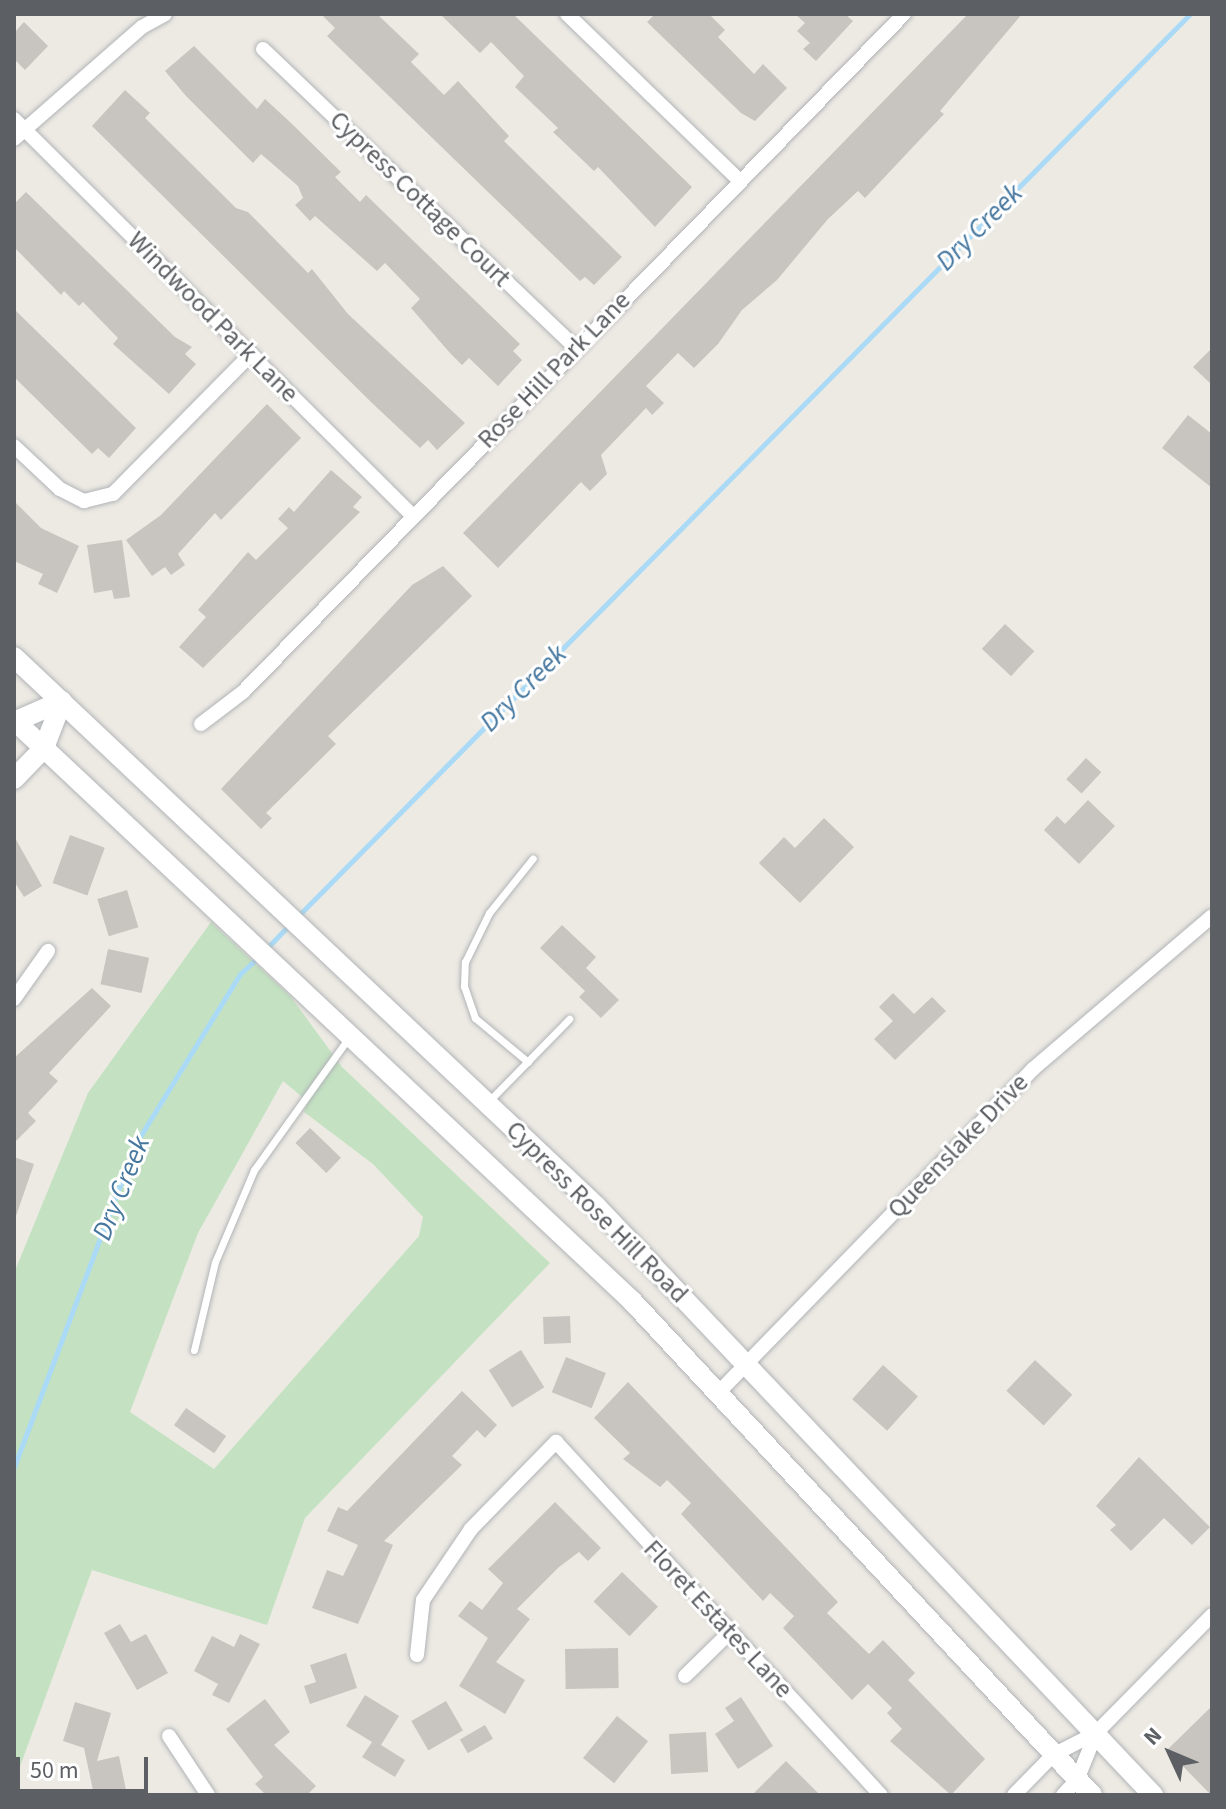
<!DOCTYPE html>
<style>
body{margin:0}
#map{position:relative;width:1226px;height:1809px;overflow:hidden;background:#edeae4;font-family:"Source Sans 3",sans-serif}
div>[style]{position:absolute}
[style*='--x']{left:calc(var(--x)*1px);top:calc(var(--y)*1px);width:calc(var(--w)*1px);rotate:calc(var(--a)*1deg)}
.green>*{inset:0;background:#c4e2c2}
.stream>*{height:5px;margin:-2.5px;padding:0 2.5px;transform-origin:2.5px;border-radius:2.5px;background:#aadaf6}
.building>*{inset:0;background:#c8c5c0;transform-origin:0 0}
.roads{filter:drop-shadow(0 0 2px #b1b4b7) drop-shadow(0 0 2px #b1b4b7)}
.lane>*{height:7px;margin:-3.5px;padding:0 3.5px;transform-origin:3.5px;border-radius:3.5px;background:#fff}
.street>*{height:14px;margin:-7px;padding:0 7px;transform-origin:7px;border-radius:7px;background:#fff}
.secondary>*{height:20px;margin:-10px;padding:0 10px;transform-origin:10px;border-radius:10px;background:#fff}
span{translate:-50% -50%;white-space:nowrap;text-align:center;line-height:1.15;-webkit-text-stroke:6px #fff;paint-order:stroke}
.street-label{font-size:26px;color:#5c5f63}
.water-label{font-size:28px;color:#46779e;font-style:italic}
.frame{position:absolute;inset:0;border:16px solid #5c5f63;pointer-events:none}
.north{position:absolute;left:1130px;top:1713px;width:80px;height:80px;-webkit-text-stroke:6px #fff;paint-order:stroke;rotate:314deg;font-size:22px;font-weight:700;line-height:32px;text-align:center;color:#5c5f63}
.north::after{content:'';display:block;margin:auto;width:28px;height:36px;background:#5c5f63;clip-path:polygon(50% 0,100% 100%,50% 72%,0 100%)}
.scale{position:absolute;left:16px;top:1757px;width:132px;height:36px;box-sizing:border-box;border:4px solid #5c5f63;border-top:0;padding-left:10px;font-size:24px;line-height:28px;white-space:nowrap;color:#5c5f63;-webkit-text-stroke:6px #fff;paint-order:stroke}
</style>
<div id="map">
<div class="green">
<i style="clip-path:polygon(evenodd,211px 922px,291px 997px,342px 1067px,550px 1263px,305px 1518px,267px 1625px,92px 1570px,14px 1783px,14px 1273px,88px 1093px,211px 922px,283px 1081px,307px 1101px,304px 1112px,373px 1164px,423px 1217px,419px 1236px,214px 1469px,130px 1412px,198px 1233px,283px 1081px)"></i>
</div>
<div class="stream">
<i style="--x:297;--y:917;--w:1270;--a:-45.32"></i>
<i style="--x:266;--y:949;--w:35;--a:-46"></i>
<i style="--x:14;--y:1467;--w:346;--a:-69.4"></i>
<i style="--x:136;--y:1143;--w:198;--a:-58.4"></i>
<i style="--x:240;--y:974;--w:26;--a:-43"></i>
</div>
<div class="building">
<i style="clip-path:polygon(321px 14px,377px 14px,419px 54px,411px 62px,444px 95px,458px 81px,509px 136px,504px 141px,622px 257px,594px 285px,585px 277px,580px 281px,327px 36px,335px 28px)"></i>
<i style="clip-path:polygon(440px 14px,513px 14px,692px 187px,655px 227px,598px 167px,594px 171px,553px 132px,558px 128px,515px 87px,524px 76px,491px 42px,480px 53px)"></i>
<i style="clip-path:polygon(655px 14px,709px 14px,725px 30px,718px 37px,754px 74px,763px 64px,787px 88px,755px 121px,741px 113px,647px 22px)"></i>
<i style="clip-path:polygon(795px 14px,845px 14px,853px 21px,816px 61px,803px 49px,810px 43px,797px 31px,805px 23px)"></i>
<i style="clip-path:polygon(968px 14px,1022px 14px,940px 111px,944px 114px,865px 198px,858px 191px,828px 219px,777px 280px,742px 310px,718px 344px,694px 368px,678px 353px,646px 386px,664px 403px,652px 415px,646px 408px,601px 455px,607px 474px,590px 491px,581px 482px,498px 568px,463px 533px)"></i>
<i style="clip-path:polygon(24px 22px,48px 46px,25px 70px,14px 59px,14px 33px)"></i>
<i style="clip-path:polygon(194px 46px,257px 109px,265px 99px,290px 122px,341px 172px,335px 177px,360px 202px,366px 195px,520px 344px,513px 351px,522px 360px,498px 386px,469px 358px,462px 365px,450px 353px,411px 308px,420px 299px,385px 263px,377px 271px,315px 216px,310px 221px,295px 205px,303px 198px,298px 186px,261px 154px,253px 163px,186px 96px,165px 71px)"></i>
<i style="clip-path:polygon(125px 90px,150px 113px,145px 118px,236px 208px,248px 212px,308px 273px,312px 269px,348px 314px,465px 423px,437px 450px,428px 440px,420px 448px,372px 403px,92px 126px)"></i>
<i style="clip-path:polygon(26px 192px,175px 337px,192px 347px,185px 354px,196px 364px,169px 394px,113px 344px,118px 338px,83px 302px,79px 306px,64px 291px,61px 295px,14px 247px,14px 204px)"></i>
<i style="clip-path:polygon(14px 309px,136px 428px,109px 458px,98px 448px,92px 454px,14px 377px)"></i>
<i style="clip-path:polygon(1212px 348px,1212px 385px,1193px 367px)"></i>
<i style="clip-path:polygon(267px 404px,301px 438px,221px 520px,215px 513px,178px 554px,185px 565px,171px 575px,165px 567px,152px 576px,126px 540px,161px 515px)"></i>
<i style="clip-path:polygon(1188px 415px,1212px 434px,1212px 488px,1162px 448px)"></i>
<i style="clip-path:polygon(331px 470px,362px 497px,353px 507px,360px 512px,203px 668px,179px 647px,206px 617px,198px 610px,248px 552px,256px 560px,288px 528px,278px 519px,289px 507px,294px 512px)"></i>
<i style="clip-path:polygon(14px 501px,41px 528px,79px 546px,57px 593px,38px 584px,43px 574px,14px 561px)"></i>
<i style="clip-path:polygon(122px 540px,130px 597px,114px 599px,112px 590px,94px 593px,87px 545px)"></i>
<i style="clip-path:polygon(443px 566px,472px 596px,328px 736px,336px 744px,266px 813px,272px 818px,261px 829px,221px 789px,412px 585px)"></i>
<i style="left:1005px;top:624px;width:40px;height:34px;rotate:43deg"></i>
<i style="left:1086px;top:758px;width:21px;height:29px;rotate:43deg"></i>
<i style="clip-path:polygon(1088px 800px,1115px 826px,1079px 864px,1044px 830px,1057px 816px,1065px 824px)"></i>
<i style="clip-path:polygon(824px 818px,854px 847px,800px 903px,759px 863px,784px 837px,795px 848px)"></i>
<i style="left:70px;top:835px;width:37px;height:51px;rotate:20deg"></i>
<i style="clip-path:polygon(14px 836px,42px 886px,24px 897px,14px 881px)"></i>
<i style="left:127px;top:890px;width:39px;height:31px;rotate:73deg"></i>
<i style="clip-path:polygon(562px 925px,596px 957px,586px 968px,619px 1000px,601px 1018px,579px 997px,585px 991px,540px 948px)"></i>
<i style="left:108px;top:949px;width:42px;height:36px;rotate:12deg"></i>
<i style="clip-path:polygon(92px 988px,111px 1006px,49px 1073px,58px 1081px,28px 1113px,36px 1121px,14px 1143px,14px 1058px)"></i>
<i style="clip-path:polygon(893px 993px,914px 1014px,932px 997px,946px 1011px,895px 1060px,874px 1039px,893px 1021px,879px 1007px)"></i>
<i style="left:310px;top:1128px;width:43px;height:21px;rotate:44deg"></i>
<i style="clip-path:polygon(14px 1157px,34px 1164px,16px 1216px,14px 1216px)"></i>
<i style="left:570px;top:1316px;width:27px;height:27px;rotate:88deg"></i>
<i style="left:521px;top:1350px;width:44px;height:38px;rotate:58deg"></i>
<i style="left:566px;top:1357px;width:43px;height:38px;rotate:22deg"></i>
<i style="left:1035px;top:1360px;width:51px;height:42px;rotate:43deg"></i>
<i style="left:883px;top:1365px;width:47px;height:46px;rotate:42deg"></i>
<i style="clip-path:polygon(628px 1382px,838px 1602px,827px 1613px,869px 1654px,883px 1640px,915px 1673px,908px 1680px,985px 1759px,951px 1795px,890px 1741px,902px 1729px,887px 1713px,892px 1708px,868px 1684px,852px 1700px,783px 1628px,794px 1616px,770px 1593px,763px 1601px,681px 1514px,691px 1503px,667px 1480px,660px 1487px,623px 1459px,630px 1453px,594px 1418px)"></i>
<i style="clip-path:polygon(462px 1391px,497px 1425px,485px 1438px,477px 1430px,452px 1456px,462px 1465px,384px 1541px,393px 1545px,358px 1624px,312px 1608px,327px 1570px,343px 1576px,358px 1545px,327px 1531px,338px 1507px,347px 1511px)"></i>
<i style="left:186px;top:1408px;width:49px;height:21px;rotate:35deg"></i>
<i style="clip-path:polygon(1139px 1457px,1210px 1527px,1192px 1545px,1164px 1518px,1131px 1551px,1110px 1530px,1116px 1525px,1096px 1506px)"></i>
<i style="clip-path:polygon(555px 1502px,601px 1548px,588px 1561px,579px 1552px,559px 1567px,517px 1609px,530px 1619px,496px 1662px,525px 1680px,505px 1714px,459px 1686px,488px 1638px,458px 1616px,470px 1601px,482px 1610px,503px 1583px,488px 1569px)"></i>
<i style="left:622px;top:1572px;width:50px;height:41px;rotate:44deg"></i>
<i style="clip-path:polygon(120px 1624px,131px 1642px,146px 1634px,168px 1673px,137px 1690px,104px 1633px)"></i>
<i style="clip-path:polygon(240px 1634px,260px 1644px,229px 1703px,212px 1695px,218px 1684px,194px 1671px,212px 1636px,234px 1647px)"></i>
<i style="left:618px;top:1648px;width:40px;height:53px;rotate:89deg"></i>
<i style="clip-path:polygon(346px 1653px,357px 1688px,310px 1704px,304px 1686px,316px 1682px,310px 1665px)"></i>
<i style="clip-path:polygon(365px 1695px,399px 1716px,381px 1745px,405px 1760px,395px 1777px,362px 1757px,372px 1742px,346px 1726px)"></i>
<i style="clip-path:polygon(741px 1697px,773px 1746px,738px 1769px,715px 1734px,734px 1721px,725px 1708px)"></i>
<i style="clip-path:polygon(265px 1699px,290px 1732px,274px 1745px,316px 1786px,307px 1795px,266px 1795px,255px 1784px,263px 1777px,226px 1729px)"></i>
<i style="left:446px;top:1701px;width:34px;height:40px;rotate:60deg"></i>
<i style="clip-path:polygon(75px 1702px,111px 1713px,97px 1761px,119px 1756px,127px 1795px,94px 1795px,84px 1748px,63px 1741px)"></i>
<i style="clip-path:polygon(1212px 1706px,1212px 1795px,1211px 1795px,1167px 1750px)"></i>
<i style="left:617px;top:1716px;width:40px;height:54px;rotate:39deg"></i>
<i style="left:485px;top:1725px;width:16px;height:29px;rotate:60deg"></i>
<i style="left:706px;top:1732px;width:40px;height:37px;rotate:87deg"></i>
<i style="clip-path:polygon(786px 1761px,820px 1795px,752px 1795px)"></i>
</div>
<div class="roads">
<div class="lane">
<i style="--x:528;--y:1062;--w:69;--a:-140.3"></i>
<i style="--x:475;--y:1018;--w:34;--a:-109"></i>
<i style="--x:464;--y:986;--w:24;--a:-88"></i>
<i style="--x:465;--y:962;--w:55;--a:-63.9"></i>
<i style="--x:489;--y:913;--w:70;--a:-51.3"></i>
<i style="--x:489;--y:1101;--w:115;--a:-45.7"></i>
<i style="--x:194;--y:1350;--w:90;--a:-76.6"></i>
<i style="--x:215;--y:1262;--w:100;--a:-67"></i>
<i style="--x:254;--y:1170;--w:165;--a:-54.4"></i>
</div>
<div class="street">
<i style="--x:567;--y:14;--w:240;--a:44"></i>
<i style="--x:263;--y:49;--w:433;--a:43.7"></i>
<i style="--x:14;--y:119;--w:561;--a:44.86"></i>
<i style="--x:14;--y:139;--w:170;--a:-41.2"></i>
<i style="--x:142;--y:27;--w:26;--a:-29"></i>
<i style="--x:14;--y:446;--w:63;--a:43.1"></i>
<i style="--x:60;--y:489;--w:27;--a:27"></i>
<i style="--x:84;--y:501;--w:30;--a:-14"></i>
<i style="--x:113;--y:494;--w:197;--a:-45.4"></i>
<i style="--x:201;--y:724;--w:53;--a:-37.3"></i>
<i style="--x:243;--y:692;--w:947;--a:-45.73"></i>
<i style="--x:14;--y:999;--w:59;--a:-54.7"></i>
<i style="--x:718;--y:1393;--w:452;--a:-45.8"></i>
<i style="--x:1033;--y:1069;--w:235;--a:-40.5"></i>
<i style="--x:417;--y:1655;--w:55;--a:-83.8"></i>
<i style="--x:423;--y:1600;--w:86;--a:-55.9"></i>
<i style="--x:471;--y:1529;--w:122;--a:-45.7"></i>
<i style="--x:556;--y:1442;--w:480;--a:47.4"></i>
<i style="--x:685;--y:1676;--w:62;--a:-44.3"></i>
<i style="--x:169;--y:1736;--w:71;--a:56.5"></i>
<i style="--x:1014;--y:1795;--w:56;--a:-45.7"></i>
<i style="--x:1053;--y:1755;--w:48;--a:-27.1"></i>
<i style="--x:1096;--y:1733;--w:165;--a:-45.5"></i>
<i style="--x:1063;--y:1795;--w:21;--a:-47"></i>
<i style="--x:1077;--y:1780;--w:51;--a:-68"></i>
</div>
<div class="secondary">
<i style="--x:14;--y:657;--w:800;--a:43.33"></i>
<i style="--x:596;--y:1206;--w:811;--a:46.6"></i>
<i style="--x:14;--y:720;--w:848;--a:43.23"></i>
<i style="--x:632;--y:1301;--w:675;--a:47.04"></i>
<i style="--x:14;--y:722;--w:52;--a:-23.6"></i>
<i style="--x:14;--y:779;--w:43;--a:-45.9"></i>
<i style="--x:44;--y:748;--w:50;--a:-69"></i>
</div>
</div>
<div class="street-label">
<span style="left:420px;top:199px;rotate:44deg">Cypress Cottage Court</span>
<span style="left:213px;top:317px;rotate:45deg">Windwood Park Lane</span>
<span style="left:554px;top:370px;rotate:-46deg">Rose Hill Park Lane</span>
<span style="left:958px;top:1146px;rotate:-46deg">Queenslake Drive</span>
<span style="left:597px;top:1212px;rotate:45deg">Cypress Rose Hill Road</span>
<span style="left:718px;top:1619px;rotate:47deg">Floret Estates Lane</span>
</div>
<div class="water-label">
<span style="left:979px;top:227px;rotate:-45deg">Dry Creek</span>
<span style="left:523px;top:688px;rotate:-45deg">Dry Creek</span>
<span style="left:121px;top:1188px;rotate:-68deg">Dry Creek</span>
</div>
<div class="frame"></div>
<div class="north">N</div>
<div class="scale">50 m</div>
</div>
